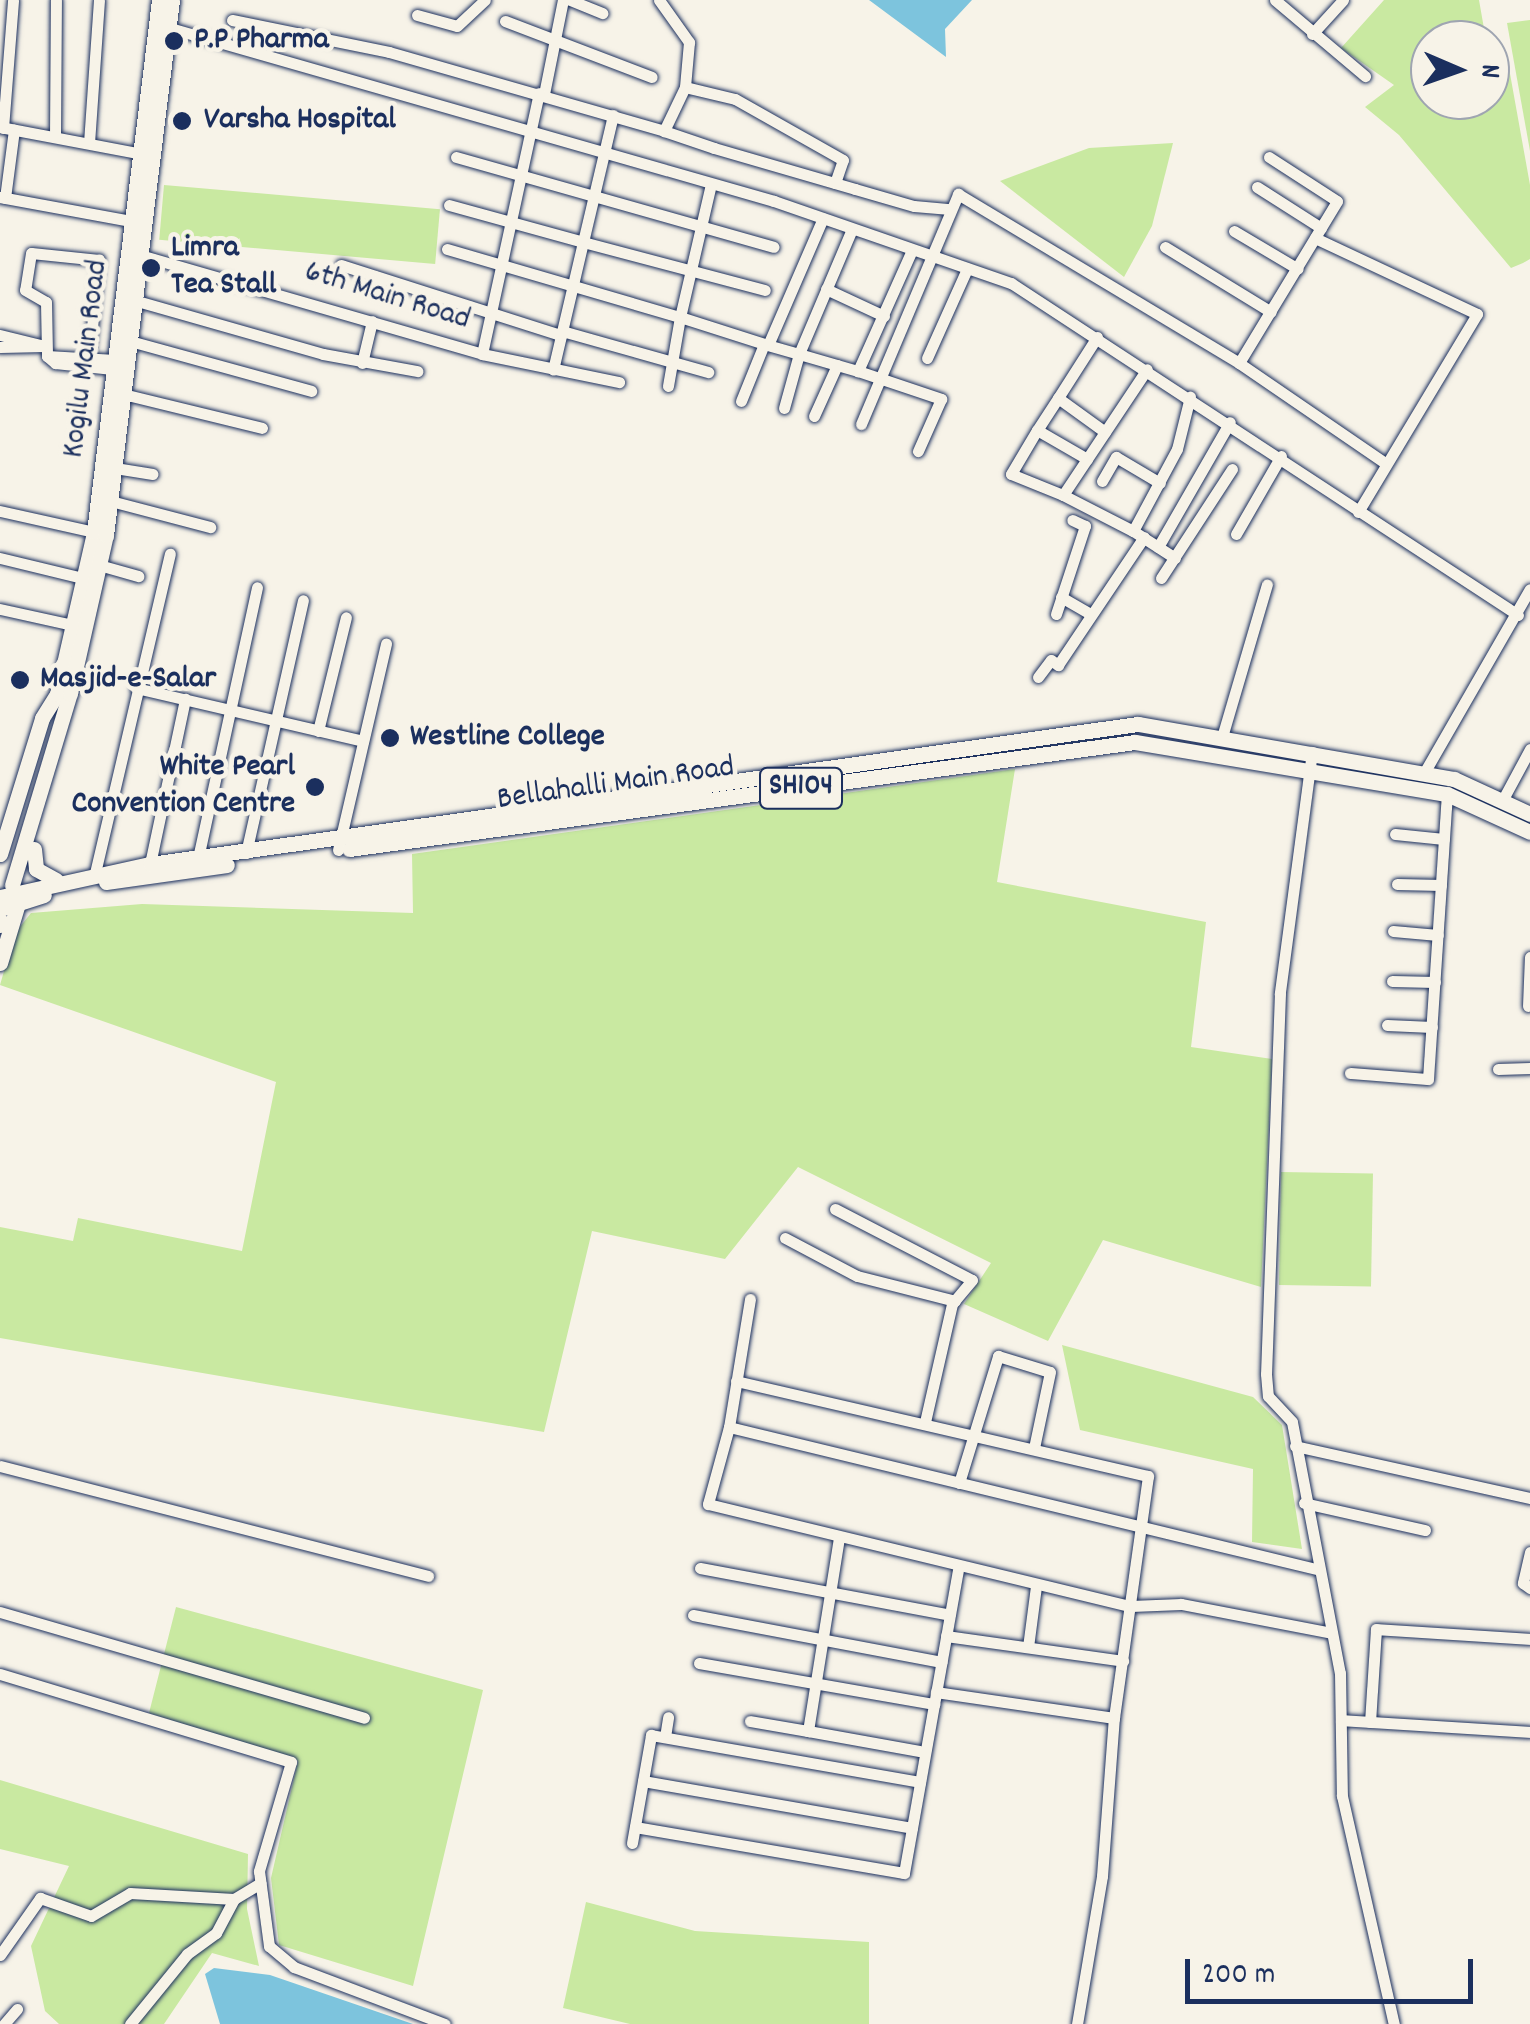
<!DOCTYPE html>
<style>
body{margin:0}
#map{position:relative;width:1530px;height:2024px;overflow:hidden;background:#f7f3e8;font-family:Dekko,sans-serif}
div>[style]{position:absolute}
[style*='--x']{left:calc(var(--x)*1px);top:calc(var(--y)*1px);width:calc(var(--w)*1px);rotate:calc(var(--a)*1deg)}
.green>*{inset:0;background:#c9e9a1;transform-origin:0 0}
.water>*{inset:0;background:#7dc4dd}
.roads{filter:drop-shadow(0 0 2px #1b2f5e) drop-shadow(0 0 2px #1b2f5e)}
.minor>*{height:11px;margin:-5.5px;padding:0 5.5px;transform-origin:5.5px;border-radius:5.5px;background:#f7f3e8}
.major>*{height:15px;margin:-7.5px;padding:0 7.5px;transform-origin:7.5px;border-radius:7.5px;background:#f7f3e8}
.dots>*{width:28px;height:28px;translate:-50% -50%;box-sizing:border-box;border:5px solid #f7f3e8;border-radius:50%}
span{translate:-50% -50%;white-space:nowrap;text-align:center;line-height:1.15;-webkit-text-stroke:9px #f7f3e8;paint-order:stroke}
.shield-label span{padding:2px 8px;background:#f7f3e8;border:2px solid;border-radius:8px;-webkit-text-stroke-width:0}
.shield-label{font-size:30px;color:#1b2f5e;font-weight:700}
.poi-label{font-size:32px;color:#1b2f5e;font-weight:700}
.left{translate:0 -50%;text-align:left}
.right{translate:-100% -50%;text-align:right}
.street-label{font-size:32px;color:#1b2f5e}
.north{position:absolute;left:1410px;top:20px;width:100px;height:100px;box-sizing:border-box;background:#f7f3e8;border:2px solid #9fa5b1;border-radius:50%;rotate:92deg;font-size:28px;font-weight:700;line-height:40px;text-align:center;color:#1b2f5e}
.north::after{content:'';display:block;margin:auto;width:35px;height:45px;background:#1b2f5e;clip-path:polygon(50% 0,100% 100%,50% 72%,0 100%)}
.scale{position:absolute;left:1185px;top:1959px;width:288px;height:45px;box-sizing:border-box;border:5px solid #1b2f5e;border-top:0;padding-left:12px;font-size:30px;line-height:35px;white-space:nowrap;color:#1b2f5e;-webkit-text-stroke:8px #f7f3e8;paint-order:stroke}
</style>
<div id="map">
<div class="green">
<i style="clip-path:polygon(1384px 0,1479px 0,1486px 40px,1430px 40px,1430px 100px,1490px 100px,1490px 62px,1507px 57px,1530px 185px,1530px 259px,1523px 263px,1511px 268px,1399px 135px,1365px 107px,1394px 85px,1341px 48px)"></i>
<i style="clip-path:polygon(1530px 20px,1530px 151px,1507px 23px)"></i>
<i style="clip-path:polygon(1173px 143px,1152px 226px,1124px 277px,1000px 181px,1089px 148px)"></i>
<i style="left:164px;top:185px;width:277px;height:55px;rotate:5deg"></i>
<i style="clip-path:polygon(1015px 769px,997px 882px,1206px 922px,1191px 1047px,1272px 1059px,1261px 1287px,1103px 1240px,1048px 1341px,964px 1304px,991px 1263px,798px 1167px,725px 1259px,592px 1231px,544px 1432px,0 1338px,0 1227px,73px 1241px,78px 1218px,242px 1251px,276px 1082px,0 985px,15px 933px,31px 913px,142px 904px,413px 913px,412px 854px)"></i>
<i style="left:1281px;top:1172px;width:92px;height:113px;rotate:1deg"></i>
<i style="clip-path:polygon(1062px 1345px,1253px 1397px,1282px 1425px,1302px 1549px,1252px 1542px,1253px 1469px,1080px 1430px)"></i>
<i style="clip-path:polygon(176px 1607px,483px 1690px,413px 1986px,279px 1945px,271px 1878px,298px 1761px,149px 1713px)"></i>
<i style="clip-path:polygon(0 1780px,248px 1854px,247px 1909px,259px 1966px,212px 1953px,164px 2024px,59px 2024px,45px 2011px,31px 1946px,69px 1866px,0 1849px)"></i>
<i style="clip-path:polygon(586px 1902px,695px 1931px,869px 1942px,869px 2024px,630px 2024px,563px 2008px)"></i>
</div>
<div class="water">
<i style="clip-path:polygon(869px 0,972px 0,945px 29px,946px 57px)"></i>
<i style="clip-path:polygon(214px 1968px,270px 1975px,413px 2024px,220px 2024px,205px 1974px)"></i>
</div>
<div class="roads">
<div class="minor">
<i style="--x:570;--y:0;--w:35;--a:22"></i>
<i style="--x:659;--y:0;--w:52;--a:54.5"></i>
<i style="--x:689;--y:42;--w:45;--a:95.1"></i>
<i style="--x:1275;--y:0;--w:118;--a:40.2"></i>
<i style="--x:417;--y:15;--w:41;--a:15.4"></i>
<i style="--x:457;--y:26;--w:38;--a:-43"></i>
<i style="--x:232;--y:20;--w:160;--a:11.5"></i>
<i style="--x:389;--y:52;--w:286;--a:16"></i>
<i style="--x:505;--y:21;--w:157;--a:20.9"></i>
<i style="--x:163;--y:26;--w:636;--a:15.98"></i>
<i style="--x:774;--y:201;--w:251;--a:19.1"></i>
<i style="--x:1011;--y:283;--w:606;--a:33.22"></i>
<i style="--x:1312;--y:34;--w:46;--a:-47.6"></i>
<i style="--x:544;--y:94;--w:96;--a:-78.6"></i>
<i style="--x:613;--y:115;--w:130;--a:103.3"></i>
<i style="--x:583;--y:242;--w:188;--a:14.8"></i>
<i style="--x:0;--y:127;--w:151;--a:10.7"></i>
<i style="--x:3;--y:128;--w:128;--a:-85.5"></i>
<i style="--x:55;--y:137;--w:137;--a:-89.6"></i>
<i style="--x:89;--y:143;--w:143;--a:-86"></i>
<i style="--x:456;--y:157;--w:330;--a:15.8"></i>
<i style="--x:835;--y:183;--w:24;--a:-71"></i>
<i style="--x:843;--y:160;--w:124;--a:-150.5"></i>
<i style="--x:735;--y:99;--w:51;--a:-166.5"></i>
<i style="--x:685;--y:87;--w:49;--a:115.5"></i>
<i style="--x:664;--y:131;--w:53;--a:18.8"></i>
<i style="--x:714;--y:148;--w:147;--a:16.2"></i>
<i style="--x:855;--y:189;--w:61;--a:16.1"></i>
<i style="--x:914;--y:206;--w:36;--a:5"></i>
<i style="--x:711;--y:184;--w:137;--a:103.1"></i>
<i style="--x:680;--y:317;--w:92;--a:17.7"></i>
<i style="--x:1257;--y:187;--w:76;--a:32.6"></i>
<i style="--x:0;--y:197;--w:133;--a:10.4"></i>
<i style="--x:5;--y:198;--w:69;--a:-82.5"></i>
<i style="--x:449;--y:205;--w:139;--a:15.4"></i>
<i style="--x:583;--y:242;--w:131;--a:103.2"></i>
<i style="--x:852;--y:229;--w:136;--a:113"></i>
<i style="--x:799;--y:354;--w:61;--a:16.1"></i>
<i style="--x:1234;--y:231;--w:74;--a:30.7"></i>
<i style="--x:1315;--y:238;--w:179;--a:25.1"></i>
<i style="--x:1477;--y:314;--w:231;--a:121"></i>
<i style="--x:1165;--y:247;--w:124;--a:31.5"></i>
<i style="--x:447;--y:249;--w:243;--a:16.3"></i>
<i style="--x:680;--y:317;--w:70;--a:99.9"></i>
<i style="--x:912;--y:250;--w:133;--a:114.1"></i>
<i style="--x:858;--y:371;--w:88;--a:18.6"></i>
<i style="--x:941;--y:399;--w:57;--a:113.9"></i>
<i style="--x:140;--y:255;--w:356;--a:16.1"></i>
<i style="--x:482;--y:354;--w:140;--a:11.6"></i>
<i style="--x:341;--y:265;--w:231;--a:17.7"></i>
<i style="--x:826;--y:289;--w:64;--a:25"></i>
<i style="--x:130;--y:299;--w:201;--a:15.9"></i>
<i style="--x:323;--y:354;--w:96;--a:10.3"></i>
<i style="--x:562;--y:331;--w:152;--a:15.7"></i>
<i style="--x:0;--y:335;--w:45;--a:14"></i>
<i style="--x:1097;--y:337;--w:72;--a:122.6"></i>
<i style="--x:1058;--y:398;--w:58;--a:35.9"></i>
<i style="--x:130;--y:341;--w:188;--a:15.4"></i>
<i style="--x:0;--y:347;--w:44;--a:-1.3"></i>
<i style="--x:482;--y:354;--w:267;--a:-77.7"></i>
<i style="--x:47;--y:356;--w:68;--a:3.4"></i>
<i style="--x:927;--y:358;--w:98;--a:-65.8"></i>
<i style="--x:362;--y:363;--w:43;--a:-76.6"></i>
<i style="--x:1239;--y:363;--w:189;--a:-58.8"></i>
<i style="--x:1337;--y:201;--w:81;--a:-147.1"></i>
<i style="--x:88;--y:366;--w:107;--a:-84.1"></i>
<i style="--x:99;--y:260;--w:68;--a:-174.1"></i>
<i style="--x:31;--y:253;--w:37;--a:99"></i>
<i style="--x:25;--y:290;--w:24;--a:30"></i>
<i style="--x:46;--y:302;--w:54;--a:88.9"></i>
<i style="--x:47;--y:356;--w:11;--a:41"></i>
<i style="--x:55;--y:363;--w:58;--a:5.9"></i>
<i style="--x:123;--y:394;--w:143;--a:13.7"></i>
<i style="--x:1058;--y:398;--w:38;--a:123"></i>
<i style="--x:1037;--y:430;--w:58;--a:30.1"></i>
<i style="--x:741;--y:401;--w:61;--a:-68"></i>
<i style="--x:784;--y:408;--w:56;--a:-74.5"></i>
<i style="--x:799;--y:354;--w:32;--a:-164"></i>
<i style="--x:768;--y:345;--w:138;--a:-66.6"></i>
<i style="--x:814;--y:416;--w:56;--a:-65.7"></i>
<i style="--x:861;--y:424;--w:250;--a:-67.1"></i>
<i style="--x:958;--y:194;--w:328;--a:31"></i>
<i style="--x:1239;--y:363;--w:177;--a:34.4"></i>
<i style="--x:1037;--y:430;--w:51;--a:120.6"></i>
<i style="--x:1011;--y:474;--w:56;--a:22"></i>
<i style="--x:115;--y:468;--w:38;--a:9"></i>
<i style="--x:1102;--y:481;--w:28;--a:-60"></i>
<i style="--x:1116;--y:457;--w:51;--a:30.6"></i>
<i style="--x:103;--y:499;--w:111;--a:14.7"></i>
<i style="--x:0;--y:511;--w:96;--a:12.6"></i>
<i style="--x:1133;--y:531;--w:79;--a:-152.8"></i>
<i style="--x:1063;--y:495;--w:151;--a:-56.3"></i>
<i style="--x:1236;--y:534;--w:90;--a:-60"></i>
<i style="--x:1158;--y:547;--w:144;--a:-60.1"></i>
<i style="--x:0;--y:558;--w:94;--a:13.6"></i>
<i style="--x:1175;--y:558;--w:50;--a:-147.3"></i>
<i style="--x:1133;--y:531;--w:93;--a:-61.8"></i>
<i style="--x:1177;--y:449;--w:54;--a:-76"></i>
<i style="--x:99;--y:565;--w:41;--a:15.8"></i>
<i style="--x:1161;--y:578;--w:130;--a:-56.9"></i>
<i style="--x:1061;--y:597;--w:34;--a:30"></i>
<i style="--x:0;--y:609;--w:75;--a:12.4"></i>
<i style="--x:1056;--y:614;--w:93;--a:-71.8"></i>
<i style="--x:1085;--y:526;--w:14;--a:-155"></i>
<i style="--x:1038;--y:677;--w:21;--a:-53"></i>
<i style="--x:1051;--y:660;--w:9;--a:36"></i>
<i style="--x:1058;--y:665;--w:154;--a:-56.1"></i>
<i style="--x:136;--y:688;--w:233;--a:13.1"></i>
<i style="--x:318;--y:731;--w:117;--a:-76.2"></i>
<i style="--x:1222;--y:737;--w:159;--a:-73.6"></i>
<i style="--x:1312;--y:752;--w:243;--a:97.6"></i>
<i style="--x:1280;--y:993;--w:381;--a:92.1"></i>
<i style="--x:1266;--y:1374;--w:22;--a:85"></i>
<i style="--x:1268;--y:1396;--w:35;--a:47"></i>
<i style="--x:1292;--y:1422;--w:256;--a:79.2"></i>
<i style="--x:1340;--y:1673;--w:123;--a:89.1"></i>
<i style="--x:1342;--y:1796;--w:234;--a:77.2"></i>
<i style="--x:1424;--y:773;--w:212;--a:-60.1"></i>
<i style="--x:1502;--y:801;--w:59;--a:-61.7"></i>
<i style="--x:1395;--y:834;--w:49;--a:5.8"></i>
<i style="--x:338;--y:850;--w:212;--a:-76.9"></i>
<i style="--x:246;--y:853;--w:259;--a:-77.3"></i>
<i style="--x:198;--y:858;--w:277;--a:-77.7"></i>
<i style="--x:150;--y:864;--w:169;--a:-78"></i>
<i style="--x:95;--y:873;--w:328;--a:-76.8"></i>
<i style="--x:1397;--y:884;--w:44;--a:1.3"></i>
<i style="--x:1393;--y:931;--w:45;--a:5.1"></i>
<i style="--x:1392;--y:981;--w:43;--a:1.3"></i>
<i style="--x:1528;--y:1006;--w:49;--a:-87.7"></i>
<i style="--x:1387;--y:1025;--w:45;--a:2.5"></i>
<i style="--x:1498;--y:1069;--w:32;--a:-2"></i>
<i style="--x:1350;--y:1073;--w:78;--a:4.4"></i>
<i style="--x:1428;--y:1079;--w:286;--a:-86.2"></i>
<i style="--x:835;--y:1209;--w:154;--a:27.4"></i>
<i style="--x:972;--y:1280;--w:31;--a:130"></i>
<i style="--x:952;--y:1304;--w:121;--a:102.9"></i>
<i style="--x:785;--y:1238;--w:81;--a:27.8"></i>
<i style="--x:857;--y:1276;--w:101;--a:14.3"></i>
<i style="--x:750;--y:1299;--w:130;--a:99.3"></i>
<i style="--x:729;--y:1427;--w:604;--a:13.6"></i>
<i style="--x:736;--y:1381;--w:423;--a:13"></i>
<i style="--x:1148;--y:1476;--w:244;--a:98"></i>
<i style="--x:1114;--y:1718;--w:180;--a:-171.7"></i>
<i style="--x:729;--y:1427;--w:80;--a:105.3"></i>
<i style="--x:708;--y:1504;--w:435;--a:13.6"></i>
<i style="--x:1131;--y:1606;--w:50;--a:-2.3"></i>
<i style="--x:1181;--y:1604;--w:153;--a:10.9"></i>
<i style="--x:1295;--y:1446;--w:241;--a:12.5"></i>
<i style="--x:0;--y:1466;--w:442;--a:14.4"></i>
<i style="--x:959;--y:1483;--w:133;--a:-72.9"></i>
<i style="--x:998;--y:1356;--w:54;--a:17.1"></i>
<i style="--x:1050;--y:1372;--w:78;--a:101.9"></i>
<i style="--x:1304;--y:1503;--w:124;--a:12.6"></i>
<i style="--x:1530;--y:1552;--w:32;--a:103"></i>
<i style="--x:1523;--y:1583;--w:9;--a:36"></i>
<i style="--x:700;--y:1568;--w:254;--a:10.6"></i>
<i style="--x:0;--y:1612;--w:379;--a:16.2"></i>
<i style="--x:693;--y:1615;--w:253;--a:10.7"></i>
<i style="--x:946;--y:1636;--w:179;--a:8"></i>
<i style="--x:1028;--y:1647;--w:62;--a:-82.5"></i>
<i style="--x:699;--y:1663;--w:239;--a:9.9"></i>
<i style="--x:0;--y:1674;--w:304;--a:16.8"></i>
<i style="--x:291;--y:1762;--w:114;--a:106.4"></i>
<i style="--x:259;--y:1871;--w:76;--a:82.4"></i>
<i style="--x:269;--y:1946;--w:33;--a:40"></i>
<i style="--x:294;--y:1967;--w:161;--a:20.7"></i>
<i style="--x:1341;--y:1720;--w:189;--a:3.6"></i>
<i style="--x:750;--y:1721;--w:59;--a:9.8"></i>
<i style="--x:808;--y:1731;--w:195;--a:-80.9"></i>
<i style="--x:1370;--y:1722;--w:93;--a:-86.3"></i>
<i style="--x:1376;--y:1629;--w:154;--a:3.7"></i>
<i style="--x:808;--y:1731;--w:113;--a:10.2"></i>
<i style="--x:665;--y:1737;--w:20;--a:-81"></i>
<i style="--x:643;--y:1781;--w:273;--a:9.9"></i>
<i style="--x:635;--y:1827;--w:273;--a:9.7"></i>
<i style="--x:904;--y:1873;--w:309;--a:-79.9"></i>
<i style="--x:632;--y:1843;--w:110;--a:-80"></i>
<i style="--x:651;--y:1735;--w:273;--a:9.9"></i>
<i style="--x:0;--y:1955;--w:70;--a:-54.9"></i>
<i style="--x:40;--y:1898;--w:54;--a:19.4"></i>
<i style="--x:91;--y:1916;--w:45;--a:-30.5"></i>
<i style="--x:130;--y:1893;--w:104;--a:3.3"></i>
<i style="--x:4;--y:2024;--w:20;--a:-49"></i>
<i style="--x:130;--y:2024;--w:90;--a:-50.8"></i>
<i style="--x:187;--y:1954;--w:36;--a:-36"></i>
<i style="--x:216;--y:1933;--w:38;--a:-62"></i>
<i style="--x:234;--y:1899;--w:31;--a:-31"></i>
<i style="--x:1077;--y:2024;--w:150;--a:-80.4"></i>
<i style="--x:1102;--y:1876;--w:158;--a:-85.7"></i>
</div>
<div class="major">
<i style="--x:34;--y:849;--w:20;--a:84"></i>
<i style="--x:36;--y:869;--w:23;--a:29"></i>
<i style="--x:349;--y:849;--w:793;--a:-7.75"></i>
<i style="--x:1135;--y:742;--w:316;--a:9.5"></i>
<i style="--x:1447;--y:794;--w:91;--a:24.6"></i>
<i style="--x:0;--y:854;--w:142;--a:-72.8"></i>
<i style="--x:42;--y:718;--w:28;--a:-58"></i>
<i style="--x:57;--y:694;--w:166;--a:-77.1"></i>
<i style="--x:94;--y:532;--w:536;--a:-83.03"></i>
<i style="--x:106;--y:882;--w:122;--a:-8"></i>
<i style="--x:12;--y:885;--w:201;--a:-73.2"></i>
<i style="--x:70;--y:693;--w:162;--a:-77.2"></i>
<i style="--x:106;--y:535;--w:539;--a:-82.97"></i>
<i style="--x:0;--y:897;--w:154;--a:-12.4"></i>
<i style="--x:150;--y:864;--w:998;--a:-8.07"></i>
<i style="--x:1138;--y:724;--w:321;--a:9.9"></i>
<i style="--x:1454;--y:779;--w:84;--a:24.7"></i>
<i style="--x:0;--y:909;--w:46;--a:-17.7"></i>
<i style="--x:0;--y:925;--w:4;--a:-76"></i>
<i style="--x:0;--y:963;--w:66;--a:-73.2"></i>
</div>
</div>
<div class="dots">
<i style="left:174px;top:41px;background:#1b2f5e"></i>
<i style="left:182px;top:121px;background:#1b2f5e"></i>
<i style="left:151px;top:268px;background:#1b2f5e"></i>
<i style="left:20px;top:680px;background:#1b2f5e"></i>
<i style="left:390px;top:738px;background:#1b2f5e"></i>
<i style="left:315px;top:787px;background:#1b2f5e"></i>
</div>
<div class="shield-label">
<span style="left:801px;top:788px">SH104</span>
</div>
<div class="poi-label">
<span class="left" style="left:194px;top:41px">P.P Pharma</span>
<span class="left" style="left:204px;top:121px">Varsha Hospital</span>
<span class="left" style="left:171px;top:268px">Limra<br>Tea Stall</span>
<span class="left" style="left:40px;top:680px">Masjid-e-Salar</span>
<span class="left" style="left:410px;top:738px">Westline College</span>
<span class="right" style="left:295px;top:787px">White Pearl<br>Convention Centre</span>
</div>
<div class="street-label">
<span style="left:387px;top:297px;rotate:17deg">6th Main Road</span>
<span style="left:87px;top:359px;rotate:-83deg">Kogilu Main Road</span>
<span style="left:616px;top:785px;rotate:-8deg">Bellahalli Main Road</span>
</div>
<div class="north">N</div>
<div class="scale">200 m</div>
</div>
